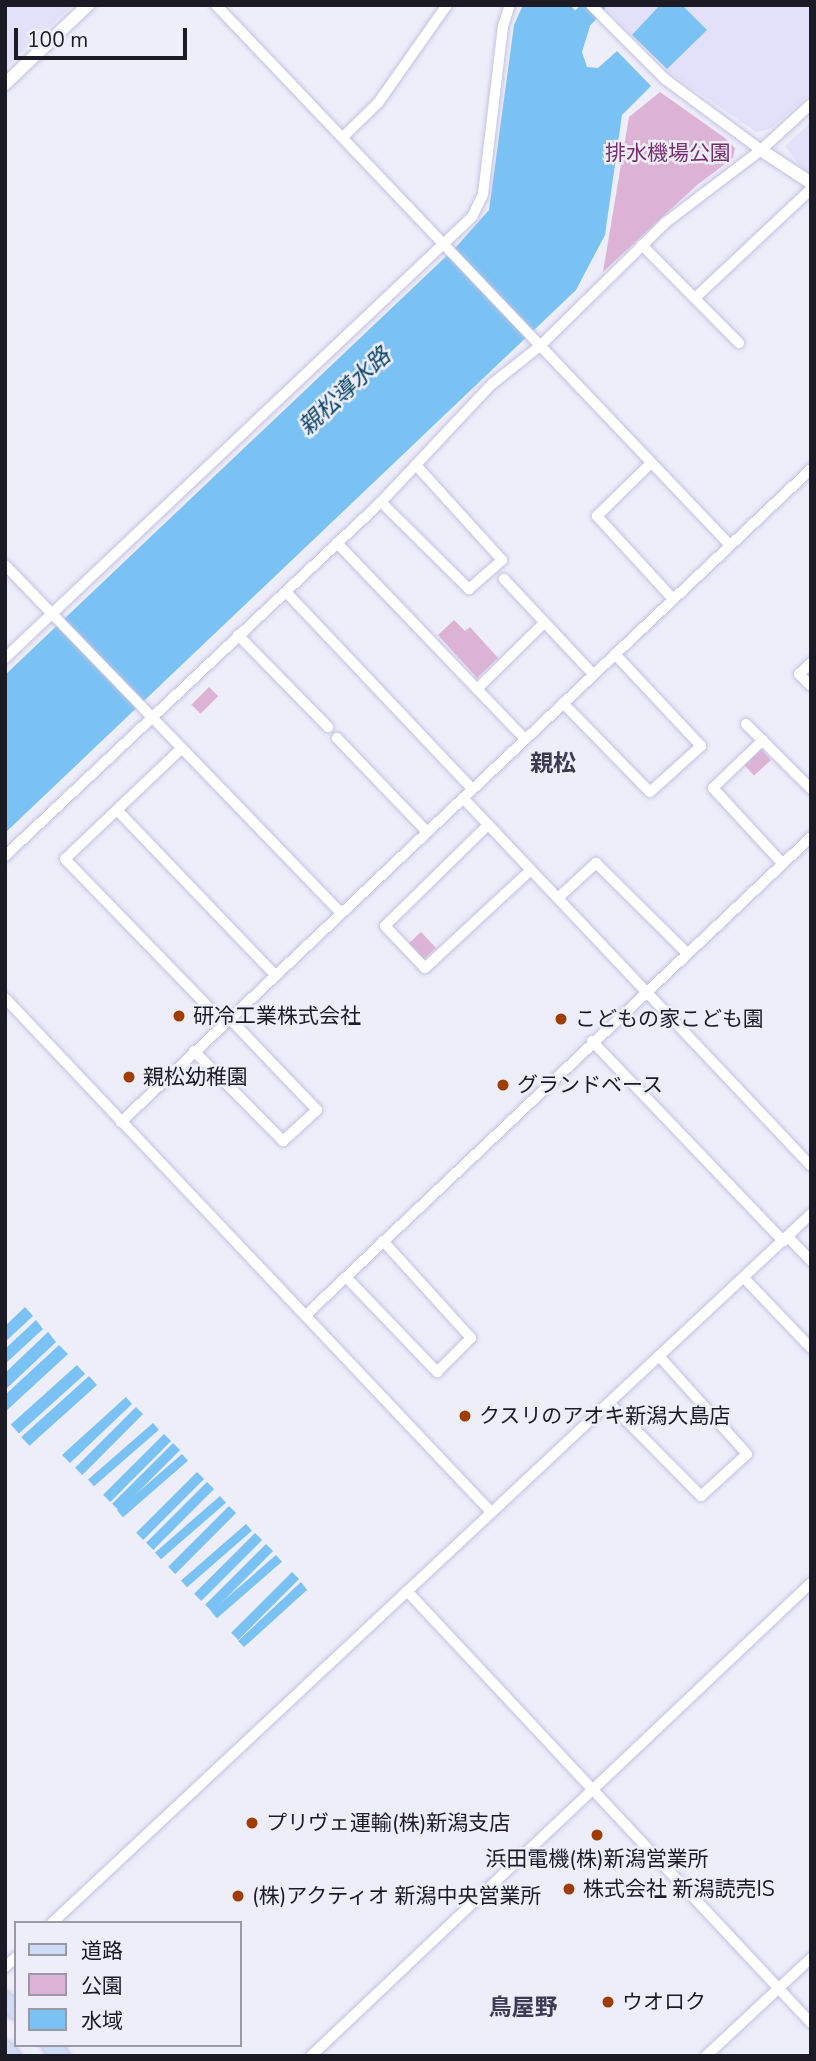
<!DOCTYPE html>
<meta charset="utf-8">
<style>
body{margin:0}
#map{position:relative;width:816px;height:2061px;overflow:hidden;background:#eeedfa;font-family:"Nunito Sans","Noto Sans JP",sans-serif}
div>[style]{position:absolute}
[style*='--x']{left:calc(var(--x)*1px);top:calc(var(--y)*1px);width:calc(var(--w)*1px);rotate:calc(var(--a)*1deg)}
.built>*{inset:0;background:#e2e1f9}
.green>*{inset:0;background:#ddb3d5;transform-origin:0 0}
.water>*{inset:0;background:#79c2f3;transform-origin:0 0}
.river>*{height:21px;margin:-10.5px;padding:0 10.5px;transform-origin:10.5px;border-radius:10.5px;background:#79c2f3}
.roads{filter:drop-shadow(0 0 2px #c3c2e2) drop-shadow(0 0 2px #c3c2e2)}
.minor>*{height:10px;margin:-5px;padding:0 5px;transform-origin:5px;border-radius:5px;background:#fff}
.tertiary>*{height:12px;margin:-6px;padding:0 6px;transform-origin:6px;border-radius:6px;background:#fff}
.primary>*{height:16px;margin:-8px;padding:0 8px;transform-origin:8px;border-radius:8px;background:#cedcf7}
.dots>*{width:19px;height:19px;translate:-50% -50%;box-sizing:border-box;border:4px solid #eeedfa;border-radius:50%}
span{translate:-50% -50%;white-space:nowrap;text-align:center;line-height:1.15;-webkit-text-stroke:5px #eeedfa;paint-order:stroke}
.park-label{font-size:21px;color:#792f6f}
.poi-label{font-size:21px;color:#1b1a25}
.left{translate:0 -50%;text-align:left}
.water-label{font-size:23px;color:#094465;font-style:italic}
.neighbourhood-label{font-size:23px;color:#3b3a53;font-weight:700}
.frame{position:absolute;inset:0;border:7px solid #1b1a25;pointer-events:none}
.legend{position:absolute;left:14px;top:1921px;width:228px;height:126px;box-sizing:border-box;background:#eeedfa;border:2px solid #9a99a5;margin:0;padding:9px 12px;list-style:none;font-size:21px;color:#1b1a25}
.legend li{display:flex;align-items:center;gap:14px;height:35px}
.legend b{width:35px;border:2px solid #9a99a5}
.scale{position:absolute;left:14px;top:28px;width:173px;height:32px;box-sizing:border-box;border:4px solid #1b1a25;border-top:0;padding-left:9px;font-size:21px;line-height:24px;white-space:nowrap;color:#1b1a25;-webkit-text-stroke:5px #eeedfa;paint-order:stroke}
</style>
<div id="map">
<div class="built">
<i style="clip-path:polygon(5px 5px,73px 5px,5px 68px)"></i>
<i style="clip-path:polygon(603px 5px,811px 5px,811px 93px,770px 129px,756px 132px,669px 72px)"></i>
<i style="clip-path:polygon(811px 122px,811px 170px,806px 173px,785px 146px)"></i>
</div>
<div class="green">
<i style="clip-path:polygon(660px 92px,725px 138px,735px 148px,733px 158px,697px 185px,603px 272px,629px 117px)"></i>
<i style="clip-path:polygon(454px 620px,465px 631px,470px 627px,498px 658px,477px 678px,438px 635px)"></i>
<i style="left:209px;top:687px;width:13px;height:25px;rotate:45deg"></i>
<i style="left:761px;top:749px;width:15px;height:23px;rotate:48deg"></i>
<i style="left:421px;top:932px;width:22px;height:18px;rotate:47deg"></i>
</div>
<div class="water">
<i style="clip-path:polygon(523px 5px,570px 5px,590px 26px,582px 52px,587px 67px,598px 68px,617px 51px,651px 86px,622px 115px,605px 235px,576px 290px,5px 833px,5px 675px,456px 247px,489px 210px,514px 25px)"></i>
<i style="clip-path:polygon(660px 5px,682px 5px,707px 30px,667px 69px,632px 35px)"></i>
<i style="clip-path:polygon(25px 1307px,33px 1316px,5px 1342px,5px 1326px)"></i>
<i style="clip-path:polygon(36px 1320px,43px 1329px,5px 1364px,5px 1349px)"></i>
<i style="clip-path:polygon(48px 1332px,56px 1342px,5px 1390px,5px 1373px)"></i>
<i style="clip-path:polygon(59px 1345px,68px 1354px,5px 1412px,5px 1395px)"></i>
<i style="left:77px;top:1365px;width:12px;height:89px;rotate:48deg"></i>
<i style="left:89px;top:1376px;width:12px;height:91px;rotate:48deg"></i>
<i style="clip-path:polygon(126px 1397px,132px 1404px,70px 1463px,62px 1455px)"></i>
<i style="left:136px;top:1407px;width:10px;height:86px;rotate:45deg"></i>
<i style="left:153px;top:1423px;width:9px;height:86px;rotate:49deg"></i>
<i style="left:164px;top:1434px;width:10px;height:86px;rotate:45deg"></i>
<i style="left:173px;top:1443px;width:10px;height:86px;rotate:45deg"></i>
<i style="left:182px;top:1454px;width:9px;height:86px;rotate:49deg"></i>
<i style="left:197px;top:1472px;width:10px;height:86px;rotate:45deg"></i>
<i style="left:207px;top:1482px;width:10px;height:86px;rotate:45deg"></i>
<i style="left:220px;top:1496px;width:9px;height:86px;rotate:49deg"></i>
<i style="left:229px;top:1506px;width:10px;height:86px;rotate:45deg"></i>
<i style="left:246px;top:1524px;width:9px;height:86px;rotate:49deg"></i>
<i style="left:255px;top:1533px;width:10px;height:86px;rotate:45deg"></i>
<i style="left:266px;top:1544px;width:10px;height:86px;rotate:45deg"></i>
<i style="left:276px;top:1555px;width:9px;height:86px;rotate:49deg"></i>
<i style="left:292px;top:1572px;width:10px;height:86px;rotate:45deg"></i>
<i style="clip-path:polygon(301px 1582px,307px 1590px,244px 1647px,238px 1641px)"></i>
</div>
<div class="river">
<i style="--x:569;--y:40;--w:16;--a:-68"></i>
<i style="--x:575;--y:25;--w:28;--a:-46"></i>
</div>
<div class="roads">
<div class="minor">
<i style="--x:216;--y:5;--w:744;--a:46.42"></i>
<i style="--x:591;--y:5;--w:105;--a:45"></i>
<i style="--x:665;--y:79;--w:119;--a:36.5"></i>
<i style="--x:343;--y:137;--w:49;--a:-44.2"></i>
<i style="--x:378;--y:103;--w:120;--a:-54.9"></i>
<i style="--x:642;--y:245;--w:138;--a:45.3"></i>
<i style="--x:695;--y:298;--w:159;--a:-43.2"></i>
<i style="--x:649;--y:465;--w:73;--a:135.6"></i>
<i style="--x:597;--y:516;--w:113;--a:47.5"></i>
<i style="--x:381;--y:502;--w:124;--a:44.7"></i>
<i style="--x:469;--y:589;--w:44;--a:-41.3"></i>
<i style="--x:502;--y:560;--w:128;--a:-132.2"></i>
<i style="--x:337;--y:543;--w:270;--a:46.2"></i>
<i style="--x:5;--y:565;--w:482;--a:46"></i>
<i style="--x:504;--y:579;--w:130;--a:46.9"></i>
<i style="--x:286;--y:592;--w:271;--a:46.6"></i>
<i style="--x:238;--y:635;--w:129;--a:45.6"></i>
<i style="--x:5;--y:658;--w:642;--a:-43.36"></i>
<i style="--x:472;--y:217;--w:25;--a:-64"></i>
<i style="--x:483;--y:194;--w:169;--a:-83.2"></i>
<i style="--x:503;--y:26;--w:22;--a:-72"></i>
<i style="--x:811;--y:663;--w:16;--a:137"></i>
<i style="--x:799;--y:674;--w:17;--a:45"></i>
<i style="--x:477;--y:689;--w:93;--a:-44.6"></i>
<i style="--x:563;--y:703;--w:124;--a:45.7"></i>
<i style="--x:650;--y:792;--w:69;--a:-42"></i>
<i style="--x:701;--y:746;--w:126;--a:-133.1"></i>
<i style="--x:746;--y:724;--w:92;--a:45"></i>
<i style="--x:337;--y:738;--w:130;--a:46.2"></i>
<i style="--x:763;--y:740;--w:69;--a:136.2"></i>
<i style="--x:713;--y:788;--w:103;--a:47.4"></i>
<i style="--x:182;--y:748;--w:161;--a:136.5"></i>
<i style="--x:65;--y:859;--w:227;--a:45.9"></i>
<i style="--x:463;--y:798;--w:506;--a:46.6"></i>
<i style="--x:117;--y:810;--w:227;--a:46.2"></i>
<i style="--x:488;--y:825;--w:144;--a:135.6"></i>
<i style="--x:385;--y:926;--w:58;--a:46.4"></i>
<i style="--x:425;--y:968;--w:144;--a:-42.8"></i>
<i style="--x:5;--y:856;--w:516;--a:-43.27"></i>
<i style="--x:381;--y:502;--w:162;--a:-46.8"></i>
<i style="--x:492;--y:384;--w:61;--a:-38.4"></i>
<i style="--x:540;--y:346;--w:175;--a:-44.5"></i>
<i style="--x:665;--y:223;--w:121;--a:-37.2"></i>
<i style="--x:761;--y:150;--w:68;--a:-42.6"></i>
<i style="--x:558;--y:898;--w:52;--a:-42.6"></i>
<i style="--x:596;--y:863;--w:127;--a:44.7"></i>
<i style="--x:5;--y:998;--w:707;--a:46.6"></i>
<i style="--x:592;--y:1041;--w:277;--a:46.3"></i>
<i style="--x:194;--y:1051;--w:127;--a:45.3"></i>
<i style="--x:283;--y:1141;--w:46;--a:-42.4"></i>
<i style="--x:317;--y:1110;--w:129;--a:-133.7"></i>
<i style="--x:121;--y:1122;--w:950;--a:-43.42"></i>
<i style="--x:788;--y:1237;--w:33;--a:46"></i>
<i style="--x:346;--y:1277;--w:132;--a:46.2"></i>
<i style="--x:437;--y:1372;--w:48;--a:-45"></i>
<i style="--x:471;--y:1338;--w:131;--a:-132.2"></i>
<i style="--x:744;--y:1278;--w:97;--a:46.3"></i>
<i style="--x:307;--y:1314;--w:694;--a:-43.42"></i>
<i style="--x:609;--y:1403;--w:131;--a:45.3"></i>
<i style="--x:701;--y:1496;--w:62;--a:-42.4"></i>
<i style="--x:747;--y:1454;--w:132;--a:-131.9"></i>
<i style="--x:407;--y:1591;--w:591;--a:46.92"></i>
<i style="--x:52;--y:1923;--w:1039;--a:-43.05"></i>
<i style="--x:5;--y:1967;--w:15;--a:-42"></i>
<i style="--x:311;--y:2056;--w:688;--a:-43.41"></i>
<i style="--x:706;--y:2056;--w:144;--a:-43"></i>
</div>
<div class="tertiary">
<i style="--x:5;--y:84;--w:115;--a:-43.6"></i>
<i style="--x:761;--y:150;--w:60;--a:33.4"></i>
</div>
<div class="primary">
<i style="--x:5;--y:2000;--w:16;--a:45"></i>
<i style="--x:50;--y:2045;--w:16;--a:45"></i>
<i style="--x:5;--y:2049;--w:10;--a:45"></i>
</div>
</div>
<div class="dots">
<i style="left:179px;top:1016px;background:#9f3c00"></i>
<i style="left:561px;top:1019px;background:#9f3c00"></i>
<i style="left:129px;top:1077px;background:#9f3c00"></i>
<i style="left:503px;top:1085px;background:#9f3c00"></i>
<i style="left:465px;top:1416px;background:#9f3c00"></i>
<i style="left:252px;top:1823px;background:#9f3c00"></i>
<i style="left:597px;top:1835px;background:#9f3c00"></i>
<i style="left:569px;top:1889px;background:#9f3c00"></i>
<i style="left:238px;top:1896px;background:#9f3c00"></i>
<i style="left:608px;top:2002px;background:#9f3c00"></i>
</div>
<div class="park-label">
<span style="left:668px;top:153px">排水機場公園</span>
</div>
<div class="poi-label">
<span class="left" style="left:193px;top:1016px">研冷工業株式会社</span>
<span class="left" style="left:575px;top:1019px">こどもの家こども園</span>
<span class="left" style="left:143px;top:1077px">親松幼稚園</span>
<span class="left" style="left:517px;top:1085px">グランドベース</span>
<span class="left" style="left:479px;top:1416px">クスリのアオキ新潟大島店</span>
<span class="left" style="left:266px;top:1823px">プリヴェ運輸(株)新潟支店</span>
<span style="left:597px;top:1859px">浜田電機(株)新潟営業所</span>
<span class="left" style="left:583px;top:1889px">株式会社 新潟読売IS</span>
<span class="left" style="left:252px;top:1896px">(株)アクティオ 新潟中央営業所</span>
<span class="left" style="left:622px;top:2002px">ウオロク</span>
</div>
<div class="water-label">
<span style="left:345px;top:392px;rotate:-43deg">親松導水路</span>
</div>
<div class="neighbourhood-label">
<span style="left:553px;top:764px">親松</span>
<span style="left:523px;top:2008px">鳥屋野</span>
</div>
<div class="frame"></div>
<ul class="legend">
<li><b style="height:9px;background:#cedcf7"></b>道路</li>
<li><b style="height:19px;background:#ddb3d5"></b>公園</li>
<li><b style="height:19px;background:#79c2f3"></b>水域</li>
</ul>
<div class="scale">100 m</div>
</div>
